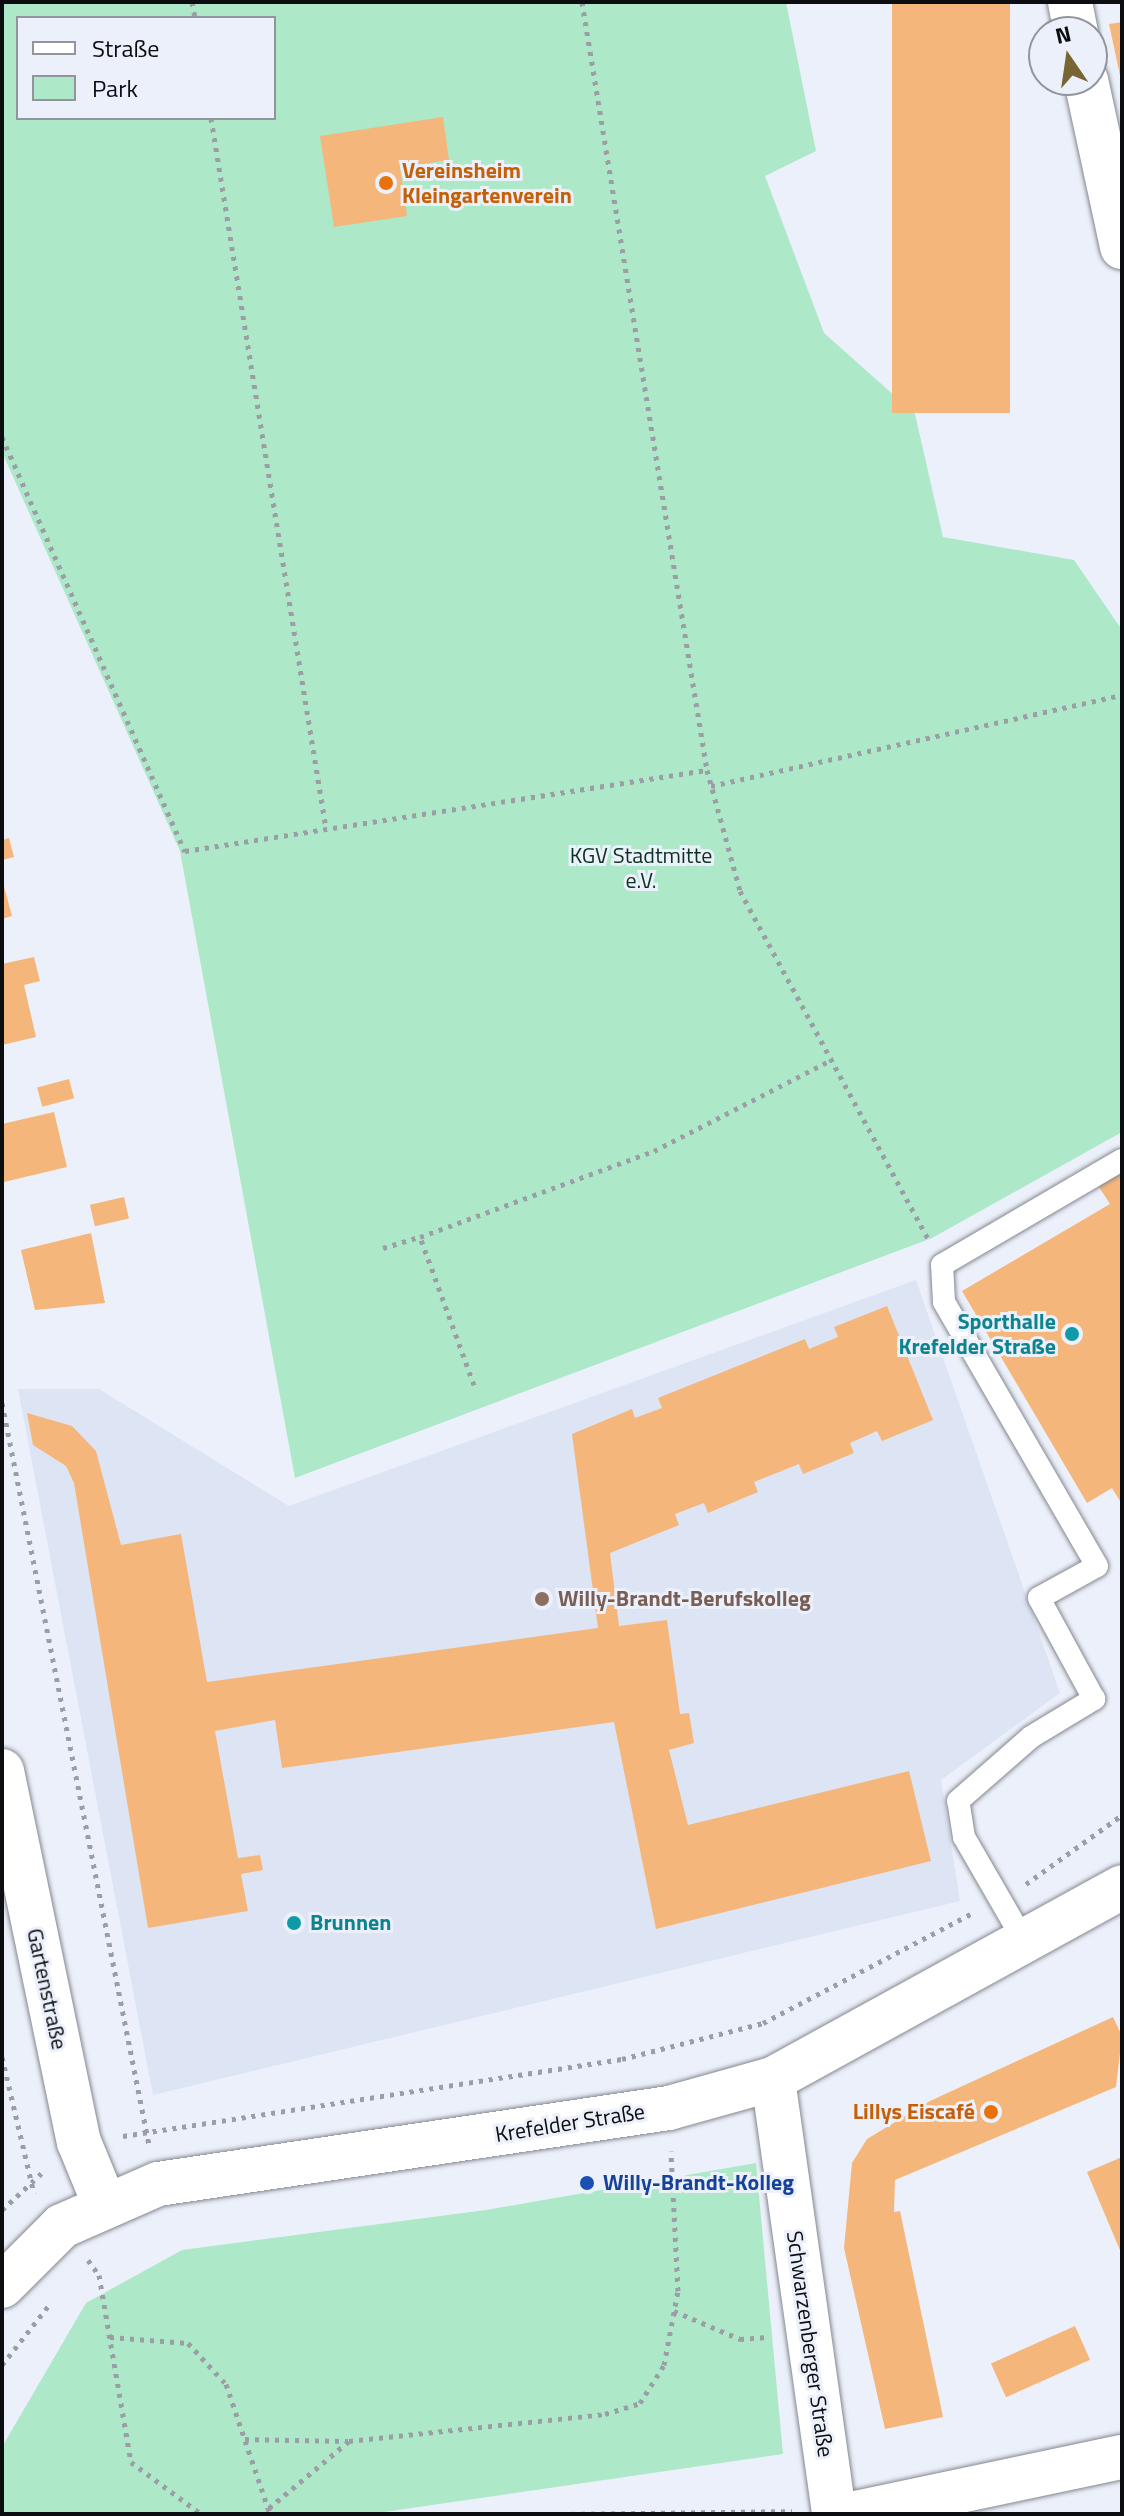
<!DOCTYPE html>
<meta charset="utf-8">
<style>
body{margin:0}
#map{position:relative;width:1124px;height:2516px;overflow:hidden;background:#ecf0fa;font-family:"Titillium Web",sans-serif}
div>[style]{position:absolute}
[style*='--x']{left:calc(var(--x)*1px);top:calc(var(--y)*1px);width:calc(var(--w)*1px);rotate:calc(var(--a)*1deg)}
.built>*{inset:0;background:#dde4f4}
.green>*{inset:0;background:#ade8c9}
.building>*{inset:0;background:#f5b67b;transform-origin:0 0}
.path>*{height:5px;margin-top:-2.5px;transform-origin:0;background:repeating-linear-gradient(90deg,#9b9ea6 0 4px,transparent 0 10px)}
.roads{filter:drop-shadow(0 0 2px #848890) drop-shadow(0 0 2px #848890)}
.lane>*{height:22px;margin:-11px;padding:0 11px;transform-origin:11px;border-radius:11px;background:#fff}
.street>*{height:44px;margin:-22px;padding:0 22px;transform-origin:22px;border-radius:22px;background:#fff}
.secondary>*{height:44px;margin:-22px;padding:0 22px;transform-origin:22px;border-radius:22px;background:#fff}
.dots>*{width:22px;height:22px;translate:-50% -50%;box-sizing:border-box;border:4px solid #ecf0fa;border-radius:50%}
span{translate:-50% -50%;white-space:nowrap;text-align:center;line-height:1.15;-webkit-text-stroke:6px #ecf0fa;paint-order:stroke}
.food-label{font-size:22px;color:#c56008;font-weight:700}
.left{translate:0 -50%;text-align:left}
.right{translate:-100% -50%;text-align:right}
.park-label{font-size:22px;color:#0b3322}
.culture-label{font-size:22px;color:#0d838f;font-weight:700}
.education-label{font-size:22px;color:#785e54;font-weight:700}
.street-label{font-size:22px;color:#0c0d10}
.transit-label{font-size:22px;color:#164399;font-weight:700}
.frame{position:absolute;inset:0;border:4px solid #0c0d10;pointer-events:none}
.legend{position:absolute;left:16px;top:16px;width:260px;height:104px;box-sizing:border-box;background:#ecf0fa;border:2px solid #92959c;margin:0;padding:10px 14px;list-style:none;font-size:24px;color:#0c0d10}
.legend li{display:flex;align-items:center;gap:16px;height:40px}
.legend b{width:40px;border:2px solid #92959c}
.north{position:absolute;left:1028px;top:16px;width:80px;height:80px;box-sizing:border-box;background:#ecf0fa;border:2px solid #92959c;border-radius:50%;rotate:347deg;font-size:22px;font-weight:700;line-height:32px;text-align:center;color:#0c0d10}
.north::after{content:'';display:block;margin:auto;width:28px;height:36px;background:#776533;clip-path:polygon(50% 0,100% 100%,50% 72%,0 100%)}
</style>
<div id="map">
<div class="built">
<i style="clip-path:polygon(916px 1280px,1060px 1693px,941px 1780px,960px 1901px,153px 2095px,18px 1389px,99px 1389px,289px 1506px)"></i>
</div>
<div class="green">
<i style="clip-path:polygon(evenodd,2px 2px,786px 2px,816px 151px,765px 176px,824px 333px,915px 414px,943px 537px,1074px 560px,1122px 630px,1122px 1132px,932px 1238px,295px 1478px,180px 851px,2px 452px,2px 2px,18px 18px,274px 18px,274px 118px,18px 118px,18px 18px)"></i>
<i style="clip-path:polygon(756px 2163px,783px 2454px,370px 2514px,2px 2514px,2px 2447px,86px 2303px,182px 2250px,486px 2210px)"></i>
</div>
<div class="building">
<i style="left:892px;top:2px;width:118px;height:411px"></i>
<i style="clip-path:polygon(1122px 22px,1122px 80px,1121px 80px,1109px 24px)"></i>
<i style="clip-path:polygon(443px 117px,449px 160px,400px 167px,407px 216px,334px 227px,320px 136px)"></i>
<i style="clip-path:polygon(9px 838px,14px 857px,2px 860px,2px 840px)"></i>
<i style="clip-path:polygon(2px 879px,12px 916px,2px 919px)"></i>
<i style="clip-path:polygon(34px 957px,40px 981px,24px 985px,36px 1037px,2px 1045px,2px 964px)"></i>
<i style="left:69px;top:1079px;width:20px;height:33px;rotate:75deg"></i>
<i style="clip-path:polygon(54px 1112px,67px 1167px,4px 1182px,2px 1124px)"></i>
<i style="clip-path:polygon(1122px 1170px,1122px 1504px,1112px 1488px,1087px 1503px,962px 1291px,1110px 1204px,1097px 1184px)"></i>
<i style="left:124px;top:1197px;width:22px;height:35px;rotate:77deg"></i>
<i style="clip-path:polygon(91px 1233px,105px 1303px,35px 1310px,21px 1250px)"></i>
<i style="clip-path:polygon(887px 1306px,933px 1420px,882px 1441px,877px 1431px,850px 1443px,854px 1453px,803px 1474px,799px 1464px,754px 1482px,758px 1492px,708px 1513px,704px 1503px,675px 1514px,679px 1525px,610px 1553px,619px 1626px,667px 1620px,680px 1714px,689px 1713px,694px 1743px,669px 1750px,688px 1825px,909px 1771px,931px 1861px,656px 1929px,614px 1722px,282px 1768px,275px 1720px,215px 1731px,238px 1858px,260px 1855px,263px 1870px,241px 1874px,248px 1911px,148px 1928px,74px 1483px,66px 1466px,33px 1445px,27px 1413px,72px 1426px,96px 1451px,121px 1545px,181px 1534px,207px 1682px,598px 1628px,572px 1434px,632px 1409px,635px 1418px,662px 1408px,658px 1398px,805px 1339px,809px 1349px,838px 1337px,834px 1327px)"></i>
<i style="clip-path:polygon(1113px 2017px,1122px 2036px,1116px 2087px,895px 2180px,894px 2212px,900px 2211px,943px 2417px,885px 2429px,844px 2248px,852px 2163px,867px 2139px,930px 2101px)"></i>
<i style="clip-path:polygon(1122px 2157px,1122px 2255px,1087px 2172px)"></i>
<i style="left:1075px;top:2326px;width:37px;height:92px;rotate:66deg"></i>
</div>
<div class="path">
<i style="--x:192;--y:2;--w:16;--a:79"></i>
<i style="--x:582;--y:2;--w:778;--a:80.76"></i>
<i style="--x:707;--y:770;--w:125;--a:74.7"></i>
<i style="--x:740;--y:891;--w:396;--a:61.6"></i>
<i style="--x:211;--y:118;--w:720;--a:80.81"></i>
<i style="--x:2;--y:437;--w:453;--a:66.2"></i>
<i style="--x:185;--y:851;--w:528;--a:-8.82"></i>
<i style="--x:711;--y:786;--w:421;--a:-12.5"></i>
<i style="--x:383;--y:1248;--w:39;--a:-17"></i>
<i style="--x:474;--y:1385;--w:158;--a:-110"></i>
<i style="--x:420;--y:1237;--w:249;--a:-20.2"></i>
<i style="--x:654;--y:1151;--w:201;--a:-27.2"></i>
<i style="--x:2;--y:1403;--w:756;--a:78.79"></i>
<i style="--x:1026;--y:1884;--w:118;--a:-35.7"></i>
<i style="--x:2;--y:2057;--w:140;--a:76.8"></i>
<i style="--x:123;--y:2136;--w:505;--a:-8.77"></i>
<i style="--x:622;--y:2059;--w:146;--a:-14.3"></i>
<i style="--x:763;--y:2023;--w:235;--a:-27.7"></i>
<i style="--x:2;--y:2210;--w:57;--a:-42.9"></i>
<i style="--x:88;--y:2260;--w:19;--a:54"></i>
<i style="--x:99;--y:2275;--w:190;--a:80.3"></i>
<i style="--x:131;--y:2462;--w:87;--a:36.6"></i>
<i style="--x:674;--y:2311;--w:72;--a:23"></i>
<i style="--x:740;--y:2339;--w:27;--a:-4"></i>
<i style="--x:110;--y:2337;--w:78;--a:4.4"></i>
<i style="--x:188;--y:2343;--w:56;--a:47.2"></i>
<i style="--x:226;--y:2384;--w:137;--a:71.3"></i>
<i style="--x:2;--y:2365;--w:76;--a:-51.9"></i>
<i style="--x:245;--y:2439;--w:103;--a:1.1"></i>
<i style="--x:269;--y:2508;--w:104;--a:-39.9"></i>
<i style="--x:349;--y:2441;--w:257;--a:-6"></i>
<i style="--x:605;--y:2414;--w:37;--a:-17"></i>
<i style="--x:640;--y:2403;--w:45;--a:-57.7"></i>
<i style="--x:664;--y:2365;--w:75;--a:-79.3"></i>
<i style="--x:678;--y:2291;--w:140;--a:-92.9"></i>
<i style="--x:561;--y:2514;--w:231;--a:-0.7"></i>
</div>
<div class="roads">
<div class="lane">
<i style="--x:1024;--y:1941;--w:120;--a:-120"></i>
<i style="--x:964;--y:1837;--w:36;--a:-99"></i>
<i style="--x:958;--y:1801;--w:97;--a:-41.2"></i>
<i style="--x:1031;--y:1737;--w:74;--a:-31.1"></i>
<i style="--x:1094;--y:1699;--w:115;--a:-118.6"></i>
<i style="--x:1039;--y:1598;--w:66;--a:-28.9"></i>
<i style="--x:1097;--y:1566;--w:305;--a:-120.1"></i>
<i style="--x:944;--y:1302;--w:37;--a:-93"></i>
<i style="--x:942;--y:1265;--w:208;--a:-30.3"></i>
</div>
<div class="street">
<i style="--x:1070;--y:2;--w:31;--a:79"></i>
<i style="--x:1086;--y:80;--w:171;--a:77.8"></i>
<i style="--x:2;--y:1771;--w:379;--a:78.3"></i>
<i style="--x:79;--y:2142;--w:66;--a:67.7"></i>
<i style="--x:773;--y:2079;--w:439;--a:82"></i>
</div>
<div class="secondary">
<i style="--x:2;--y:2286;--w:85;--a:-45"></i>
<i style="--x:62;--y:2226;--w:105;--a:-23.6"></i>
<i style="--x:158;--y:2184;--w:517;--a:-8.46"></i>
<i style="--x:669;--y:2108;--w:108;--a:-15.6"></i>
<i style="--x:773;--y:2079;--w:398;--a:-28.8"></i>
<i style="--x:851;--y:2514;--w:277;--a:-11.9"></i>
</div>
</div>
<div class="dots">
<i style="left:386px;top:183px;background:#e8710a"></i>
<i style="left:1072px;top:1334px;background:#0f9aa8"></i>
<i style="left:542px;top:1599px;background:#8d6e63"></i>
<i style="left:294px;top:1923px;background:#0f9aa8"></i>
<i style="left:991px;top:2112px;background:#e8710a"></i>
<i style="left:587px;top:2183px;background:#1a4fb4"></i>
</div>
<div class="food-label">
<span class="left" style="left:402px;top:183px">Vereinsheim<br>Kleingartenverein</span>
<span class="right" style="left:975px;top:2112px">Lillys Eiscafé</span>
</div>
<div class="park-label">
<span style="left:641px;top:868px">KGV Stadtmitte<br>e.V.</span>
</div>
<div class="culture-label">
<span class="right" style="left:1056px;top:1334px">Sporthalle<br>Krefelder Straße</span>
<span class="left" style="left:310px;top:1923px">Brunnen</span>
</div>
<div class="education-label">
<span class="left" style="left:558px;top:1599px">Willy-Brandt-Berufskolleg</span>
</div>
<div class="street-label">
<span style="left:47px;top:1989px;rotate:78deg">Gartenstraße</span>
<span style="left:570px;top:2123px;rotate:-9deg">Krefelder Straße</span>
<span style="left:810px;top:2344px;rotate:82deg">Schwarzenberger Straße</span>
</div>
<div class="transit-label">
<span class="left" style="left:603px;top:2183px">Willy-Brandt-Kolleg</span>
</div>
<div class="frame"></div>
<ul class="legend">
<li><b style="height:10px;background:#fff"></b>Straße</li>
<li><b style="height:22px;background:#ade8c9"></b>Park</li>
</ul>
<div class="north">N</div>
</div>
